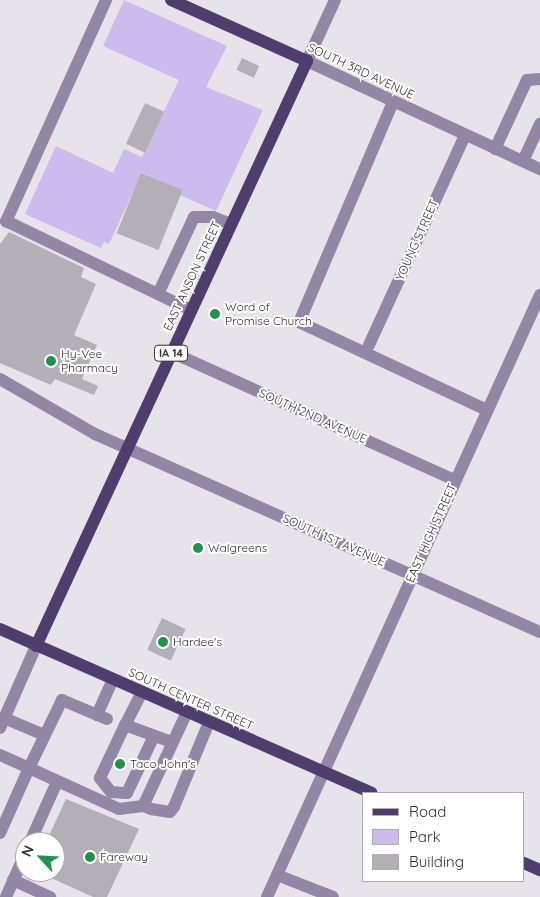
<!DOCTYPE html>
<style>
body{margin:0}
#map{position:relative;width:540px;height:897px;overflow:hidden;background:#e6e3ea;font-family:Quicksand,sans-serif}
div>[style]{position:absolute}
[style*='--x']{left:calc(var(--x)*1px);top:calc(var(--y)*1px);width:calc(var(--w)*1px);rotate:calc(var(--a)*1deg)}
.green>*{inset:0;background:#ccbbed}
.building>*{inset:0;background:#b2afb6;transform-origin:0 0}
.minor>*{height:12px;margin:-6px;padding:0 6px;transform-origin:6px;border-radius:6px;background:#9288a5}
.major>*{height:12px;margin:-6px;padding:0 6px;transform-origin:6px;border-radius:6px;background:#4f3d6d}
.dots>*{width:14px;height:14px;translate:-50% -50%;box-sizing:border-box;border:2px solid #fff;border-radius:50%}
span{translate:-50% -50%;white-space:nowrap;text-align:center;line-height:1.15;-webkit-text-stroke:4px #fff;paint-order:stroke}
.shield-label span{padding:1px 4px;background:#fff;border:1px solid;border-radius:4px;-webkit-text-stroke-width:0}
.shield-label{font-size:11px;color:#302f31;font-weight:700}
.street-label{font-size:12px;color:#302f31}
.poi-label{font-size:12px;color:#302f31}
.left{translate:0 -50%;text-align:left}
.legend{position:absolute;left:362px;top:792px;width:162px;height:90px;box-sizing:border-box;background:#fff;border:1px solid #acacad;margin:0;padding:6px 9px;list-style:none;font-size:15px;color:#302f31}
.legend li{display:flex;align-items:center;gap:10px;height:25px}
.legend b{width:25px;border:1px solid #acacad}
.north{position:absolute;left:15px;top:832px;width:50px;height:50px;box-sizing:border-box;background:#fff;border:1px solid #acacad;border-radius:50%;rotate:295deg;font-size:14px;font-weight:700;line-height:20px;text-align:center;color:#302f31}
.north::after{content:'';display:block;margin:auto;width:18px;height:22px;background:#22914a;clip-path:polygon(50% 0,100% 100%,50% 72%,0 100%)}
</style>
<div id="map">
<div class="green">
<i style="clip-path:polygon(124px 0,227px 46px,206px 87px,263px 110px,216px 211px,180px 195px,183px 190px,142px 173px,109px 244px,104px 242px,101px 248px,25px 214px,56px 146px,113px 173px,124px 149px,142px 157px,179px 80px,103px 46px)"></i>
</div>
<div class="building">
<i style="left:242px;top:58px;width:19px;height:13px;rotate:25deg"></i>
<i style="left:145px;top:103px;width:21px;height:45px;rotate:25deg"></i>
<i style="left:141px;top:173px;width:45px;height:65px;rotate:22deg"></i>
<i style="clip-path:polygon(9px 232px,84px 268px,81px 277px,96px 284px,74px 335px,97px 345px,82px 379px,98px 386px,94px 395px,55px 379px,51px 385px,0 363px,0 244px)"></i>
<i style="left:162px;top:618px;width:26px;height:35px;rotate:25deg"></i>
<i style="clip-path:polygon(66px 799px,139px 829px,107px 897px,93px 897px,38px 872px,55px 872px,55px 842px,46px 842px)"></i>
</div>
<div class="minor">
<i style="--x:106;--y:0;--w:243;--a:114.3"></i>
<i style="--x:6;--y:221;--w:205;--a:25.7"></i>
<i style="--x:335;--y:0;--w:67;--a:114.7"></i>
<i style="--x:307;--y:61;--w:257;--a:24.9"></i>
<i style="--x:393;--y:102;--w:239;--a:113.1"></i>
<i style="--x:299;--y:322;--w:208;--a:25.1"></i>
<i style="--x:495;--y:149;--w:76;--a:-65.1"></i>
<i style="--x:527;--y:80;--w:13;--a:-4"></i>
<i style="--x:523;--y:161;--w:41;--a:-65.3"></i>
<i style="--x:158;--y:294;--w:85;--a:-64.9"></i>
<i style="--x:194;--y:217;--w:19;--a:0"></i>
<i style="--x:213;--y:217;--w:19;--a:21"></i>
<i style="--x:369;--y:345;--w:231;--a:-65.4"></i>
<i style="--x:171;--y:352;--w:312;--a:24.3"></i>
<i style="--x:0;--y:379;--w:110;--a:30.1"></i>
<i style="--x:95;--y:434;--w:487;--a:24"></i>
<i style="--x:142;--y:692;--w:37;--a:117"></i>
<i style="--x:125;--y:725;--w:50;--a:19.9"></i>
<i style="--x:187;--y:712;--w:99;--a:115"></i>
<i style="--x:145;--y:802;--w:4;--a:117"></i>
<i style="--x:143;--y:806;--w:9;--a:21"></i>
<i style="--x:151;--y:809;--w:19;--a:9"></i>
<i style="--x:170;--y:812;--w:6;--a:-51"></i>
<i style="--x:174;--y:807;--w:92;--a:-67.6"></i>
<i style="--x:97;--y:715;--w:39;--a:-66"></i>
<i style="--x:4;--y:718;--w:43;--a:23"></i>
<i style="--x:107;--y:719;--w:49;--a:-157.1"></i>
<i style="--x:62;--y:700;--w:76;--a:115.9"></i>
<i style="--x:29;--y:768;--w:99;--a:24.5"></i>
<i style="--x:119;--y:809;--w:24;--a:-7"></i>
<i style="--x:125;--y:725;--w:59;--a:115.3"></i>
<i style="--x:100;--y:778;--w:18;--a:52"></i>
<i style="--x:111;--y:792;--w:16;--a:4"></i>
<i style="--x:127;--y:793;--w:63;--a:-64.7"></i>
<i style="--x:0;--y:728;--w:90;--a:-66.3"></i>
<i style="--x:0;--y:755;--w:32;--a:24"></i>
<i style="--x:29;--y:768;--w:71;--a:114"></i>
<i style="--x:30;--y:842;--w:66;--a:-65.8"></i>
<i style="--x:277;--y:875;--w:60;--a:21.4"></i>
<i style="--x:13;--y:880;--w:41;--a:24.7"></i>
<i style="--x:6;--y:897;--w:47;--a:-66.2"></i>
<i style="--x:267;--y:897;--w:661;--a:-65.61"></i>
</div>
<div class="major">
<i style="--x:0;--y:629;--w:406;--a:23.8"></i>
<i style="--x:36;--y:646;--w:645;--a:-65.14"></i>
<i style="--x:307;--y:61;--w:149;--a:-155.8"></i>
<i style="--x:524;--y:863;--w:17;--a:24"></i>
</div>
<div class="dots">
<i style="left:215px;top:314px;background:#22914a"></i>
<i style="left:51px;top:361px;background:#22914a"></i>
<i style="left:198px;top:548px;background:#22914a"></i>
<i style="left:163px;top:642px;background:#22914a"></i>
<i style="left:120px;top:764px;background:#22914a"></i>
<i style="left:90px;top:857px;background:#22914a"></i>
</div>
<div class="shield-label">
<span style="left:171px;top:353px">IA 14</span>
</div>
<div class="street-label">
<span style="left:361px;top:71px;rotate:25deg">SOUTH 3RD AVENUE</span>
<span style="left:417px;top:240px;rotate:-66deg">YOUNG STREET</span>
<span style="left:192px;top:276px;rotate:-65deg">EAST ANSON STREET</span>
<span style="left:313px;top:416px;rotate:24deg">SOUTH 2ND AVENUE</span>
<span style="left:431px;top:533px;rotate:-66deg">EAST HIGH STREET</span>
<span style="left:334px;top:540px;rotate:24deg">SOUTH 1ST AVENUE</span>
<span style="left:191px;top:699px;rotate:24deg">SOUTH CENTER STREET</span>
</div>
<div class="poi-label">
<span class="left" style="left:225px;top:314px">Word of<br>Promise Church</span>
<span class="left" style="left:61px;top:361px">Hy-Vee<br>Pharmacy</span>
<span class="left" style="left:208px;top:548px">Walgreens</span>
<span class="left" style="left:173px;top:642px">Hardee's</span>
<span class="left" style="left:130px;top:764px">Taco John's</span>
<span class="left" style="left:100px;top:857px">Fareway</span>
</div>
<ul class="legend">
<li><b style="height:6px;background:#4f3d6d"></b>Road</li>
<li><b style="height:14px;background:#ccbbed"></b>Park</li>
<li><b style="height:14px;background:#b2afb6"></b>Building</li>
</ul>
<div class="north">N</div>
</div>
